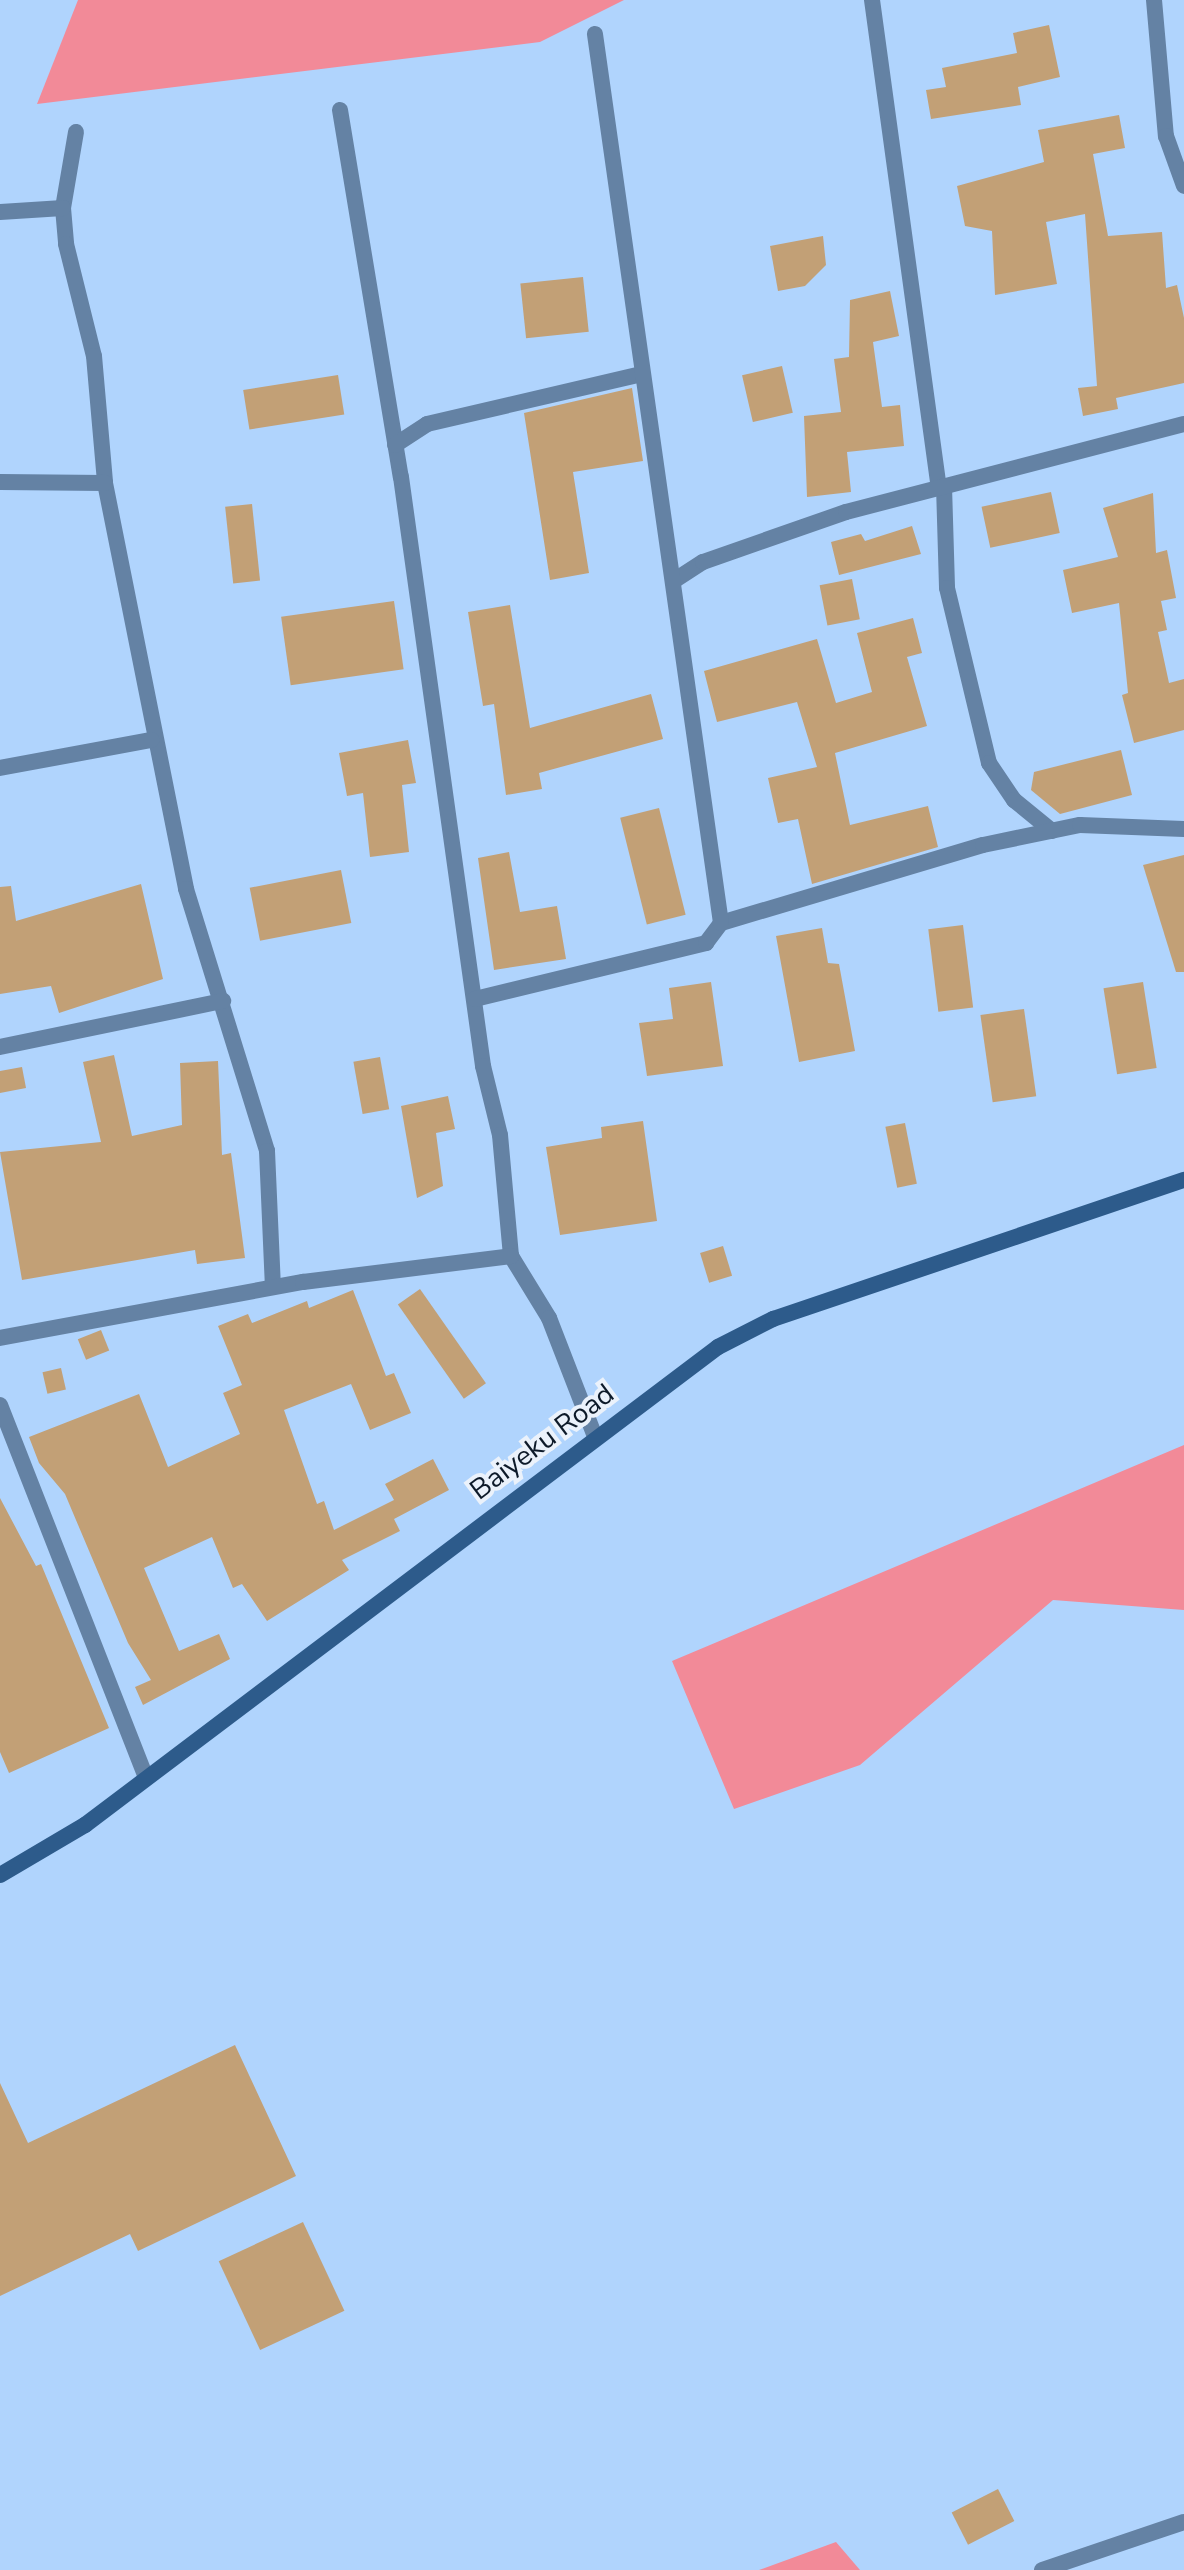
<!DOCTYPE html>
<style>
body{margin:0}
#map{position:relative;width:1184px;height:2570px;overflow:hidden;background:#b0d4fd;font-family:"Nunito Sans",sans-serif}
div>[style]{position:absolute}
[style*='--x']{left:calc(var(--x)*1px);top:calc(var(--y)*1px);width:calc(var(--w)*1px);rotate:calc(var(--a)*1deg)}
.green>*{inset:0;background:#f28a98}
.building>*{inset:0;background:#c2a076;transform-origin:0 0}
.street>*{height:16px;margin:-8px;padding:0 8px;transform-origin:8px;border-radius:8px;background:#6482a4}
.secondary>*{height:16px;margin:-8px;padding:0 8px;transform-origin:8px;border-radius:8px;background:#2d5b8b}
span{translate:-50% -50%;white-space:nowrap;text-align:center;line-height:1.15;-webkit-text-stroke:8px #ebf2fb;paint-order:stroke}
.street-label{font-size:28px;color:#0d1a29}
</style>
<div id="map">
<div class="green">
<i style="clip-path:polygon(78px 0,624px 0,540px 42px,37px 104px)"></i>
<i style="clip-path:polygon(1184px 1445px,1184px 1610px,1053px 1600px,860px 1765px,734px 1809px,672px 1661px)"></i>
<i style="clip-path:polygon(836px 2542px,860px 2570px,759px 2570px)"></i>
</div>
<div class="building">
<i style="clip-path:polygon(1049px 25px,1060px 77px,1018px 87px,1021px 105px,931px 119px,926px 90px,946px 87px,942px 68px,1017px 53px,1013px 33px)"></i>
<i style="clip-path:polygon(1119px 115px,1125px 148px,1093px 154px,1108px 236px,1162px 232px,1166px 288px,1177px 285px,1184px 318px,1184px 383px,1116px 398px,1118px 409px,1083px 416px,1078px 388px,1097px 386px,1085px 214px,1046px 222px,1057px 284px,995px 295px,992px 231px,965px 226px,957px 186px,1044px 162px,1038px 130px)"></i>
<i style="clip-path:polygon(823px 236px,826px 265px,805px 286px,778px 291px,770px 246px)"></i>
<i style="left:583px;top:277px;width:55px;height:63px;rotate:84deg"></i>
<i style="clip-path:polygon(890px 291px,899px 336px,873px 342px,882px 407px,900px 405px,904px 446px,847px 452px,851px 492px,807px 497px,804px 416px,841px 412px,834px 359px,849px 357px,850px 300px)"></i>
<i style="left:782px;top:366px;width:48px;height:41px;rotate:77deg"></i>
<i style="left:338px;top:375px;width:40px;height:96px;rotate:81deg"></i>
<i style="clip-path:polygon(632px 388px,643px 461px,573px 472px,589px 573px,550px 580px,524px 413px)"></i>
<i style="left:1051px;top:492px;width:42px;height:71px;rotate:78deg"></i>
<i style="clip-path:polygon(1153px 493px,1156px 553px,1167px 550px,1176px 598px,1161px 601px,1167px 630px,1158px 632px,1169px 683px,1184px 679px,1184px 730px,1134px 743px,1122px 695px,1128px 693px,1119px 603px,1072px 613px,1063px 570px,1118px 557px,1103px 508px)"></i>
<i style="left:252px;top:504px;width:77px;height:27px;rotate:84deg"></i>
<i style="clip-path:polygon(912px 526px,921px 554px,839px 575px,831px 542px,861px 534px,865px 541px)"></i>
<i style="left:852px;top:579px;width:41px;height:33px;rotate:79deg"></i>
<i style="left:394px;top:601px;width:69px;height:114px;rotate:82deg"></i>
<i style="clip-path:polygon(510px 605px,530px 728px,651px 694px,663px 739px,539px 773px,542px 789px,506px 795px,494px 704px,483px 706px,468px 612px)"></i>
<i style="clip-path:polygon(913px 618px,922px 653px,907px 657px,927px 726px,835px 753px,850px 825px,928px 806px,938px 847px,812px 884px,798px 819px,778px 823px,768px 778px,817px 767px,797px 702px,717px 722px,704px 671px,817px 639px,836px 703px,872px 692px,857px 633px)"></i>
<i style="clip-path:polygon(408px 740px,416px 783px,402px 785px,409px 852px,370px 857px,363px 793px,347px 796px,339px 753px)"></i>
<i style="clip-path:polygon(1121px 750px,1132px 795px,1060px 814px,1031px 790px,1034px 772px)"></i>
<i style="left:659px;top:808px;width:110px;height:40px;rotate:76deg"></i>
<i style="clip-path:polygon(509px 852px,520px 912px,557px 906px,566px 959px,494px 970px,478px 858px)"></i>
<i style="clip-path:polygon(1184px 855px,1184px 972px,1176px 972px,1143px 865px)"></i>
<i style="left:341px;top:870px;width:54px;height:93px;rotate:79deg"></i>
<i style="clip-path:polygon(141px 884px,163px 979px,59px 1013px,51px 986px,0 994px,0 887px,11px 886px,16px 921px)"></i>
<i style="left:963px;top:925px;width:83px;height:35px;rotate:83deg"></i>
<i style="clip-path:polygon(822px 928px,828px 963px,839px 964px,855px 1051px,799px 1062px,776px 936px)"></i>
<i style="clip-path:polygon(711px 982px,723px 1066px,647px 1076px,639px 1023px,673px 1019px,669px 988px)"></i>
<i style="left:1143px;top:982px;width:87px;height:40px;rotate:81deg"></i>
<i style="left:1024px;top:1009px;width:88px;height:44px;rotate:82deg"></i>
<i style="clip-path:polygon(114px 1055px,132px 1136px,182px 1125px,180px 1063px,218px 1061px,222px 1155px,231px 1153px,245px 1258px,197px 1264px,195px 1250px,22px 1280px,0 1152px,101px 1142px,83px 1062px)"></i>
<i style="left:380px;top:1057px;width:53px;height:27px;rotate:80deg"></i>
<i style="clip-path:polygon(22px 1067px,26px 1088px,0 1093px,0 1071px)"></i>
<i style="clip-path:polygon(448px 1096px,455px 1129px,436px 1133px,443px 1186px,417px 1198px,401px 1106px)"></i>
<i style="clip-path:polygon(643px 1121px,657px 1221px,560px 1235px,546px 1147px,602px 1138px,601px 1127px)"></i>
<i style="left:905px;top:1123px;width:62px;height:20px;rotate:79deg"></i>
<i style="left:723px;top:1246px;width:31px;height:24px;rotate:73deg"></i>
<i style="left:420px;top:1289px;width:115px;height:27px;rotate:55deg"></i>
<i style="clip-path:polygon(353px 1290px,386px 1376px,394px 1373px,411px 1413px,370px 1430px,351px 1384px,284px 1410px,317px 1504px,324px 1501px,334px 1530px,394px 1500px,385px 1484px,433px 1459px,449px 1490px,394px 1519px,400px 1531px,342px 1560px,349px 1570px,267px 1621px,242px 1584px,233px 1588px,212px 1537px,144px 1568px,179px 1651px,219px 1634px,230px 1659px,143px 1705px,135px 1687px,151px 1680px,128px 1643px,65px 1494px,39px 1463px,29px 1437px,139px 1394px,168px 1467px,240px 1434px,223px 1393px,242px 1385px,218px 1326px,248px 1314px,252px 1323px,307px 1301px,309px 1308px)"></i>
<i style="left:101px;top:1330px;width:22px;height:25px;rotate:68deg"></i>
<i style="left:61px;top:1368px;width:22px;height:19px;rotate:77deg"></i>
<i style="clip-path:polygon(0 1498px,36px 1566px,41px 1564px,109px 1728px,9px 1773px,0 1752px)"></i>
<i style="clip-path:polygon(235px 2045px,296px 2176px,138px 2251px,130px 2234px,0 2296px,0 2083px,28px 2143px)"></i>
<i style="left:303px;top:2222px;width:98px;height:93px;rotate:65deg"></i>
<i style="left:998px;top:2489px;width:36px;height:52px;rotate:63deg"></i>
</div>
<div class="street">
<i style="--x:872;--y:0;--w:493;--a:82.2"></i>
<i style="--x:1154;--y:0;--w:137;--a:85"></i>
<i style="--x:1166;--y:136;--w:53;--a:70.2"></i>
<i style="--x:340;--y:110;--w:372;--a:80.6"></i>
<i style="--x:401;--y:477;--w:595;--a:82.07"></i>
<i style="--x:483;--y:1066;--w:71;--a:76.2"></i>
<i style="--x:500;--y:1135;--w:121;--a:84.8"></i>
<i style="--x:511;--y:1256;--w:73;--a:58.5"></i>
<i style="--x:549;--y:1318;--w:124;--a:68.8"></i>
<i style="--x:76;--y:132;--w:77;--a:99.7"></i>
<i style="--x:63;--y:208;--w:36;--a:85"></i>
<i style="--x:66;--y:244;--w:115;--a:76"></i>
<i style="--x:94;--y:356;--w:127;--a:85"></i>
<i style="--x:105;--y:483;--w:414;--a:78.7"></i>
<i style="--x:186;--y:889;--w:274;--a:72.8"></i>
<i style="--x:267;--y:1151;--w:136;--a:87.5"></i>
<i style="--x:0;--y:212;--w:63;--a:-3.6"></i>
<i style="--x:395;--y:445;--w:38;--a:-33"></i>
<i style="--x:427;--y:424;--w:221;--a:-13.1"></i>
<i style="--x:0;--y:482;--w:105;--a:0.5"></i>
<i style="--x:944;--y:486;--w:102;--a:88.3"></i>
<i style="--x:947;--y:588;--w:180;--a:76.5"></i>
<i style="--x:989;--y:763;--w:45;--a:56"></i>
<i style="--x:1014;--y:800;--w:49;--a:39.2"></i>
<i style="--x:675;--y:580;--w:33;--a:-33"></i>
<i style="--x:703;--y:562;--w:151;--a:-19.3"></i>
<i style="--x:846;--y:512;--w:349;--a:-14.6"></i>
<i style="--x:0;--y:768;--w:154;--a:-10.5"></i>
<i style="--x:721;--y:923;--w:273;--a:-16.6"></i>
<i style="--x:983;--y:845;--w:99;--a:-11.7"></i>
<i style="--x:1080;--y:825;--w:104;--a:2.2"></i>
<i style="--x:475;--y:999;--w:238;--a:-13.6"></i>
<i style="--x:706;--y:943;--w:25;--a:-53"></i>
<i style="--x:721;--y:923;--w:898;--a:-98.07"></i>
<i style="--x:0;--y:1047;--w:228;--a:-11.7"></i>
<i style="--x:0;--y:1338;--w:308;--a:-10.5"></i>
<i style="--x:303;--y:1282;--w:210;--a:-7.1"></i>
<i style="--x:0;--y:1405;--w:400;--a:68.6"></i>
<i style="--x:1042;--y:2570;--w:150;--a:-18.7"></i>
</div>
<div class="secondary">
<i style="--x:0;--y:1875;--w:99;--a:-30.5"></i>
<i style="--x:85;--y:1825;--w:793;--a:-37.06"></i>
<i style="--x:718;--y:1347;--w:62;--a:-27"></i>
<i style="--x:773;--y:1319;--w:434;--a:-18.7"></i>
</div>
<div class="street-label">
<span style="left:542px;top:1442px;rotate:-37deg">Baiyeku Road</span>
</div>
</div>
